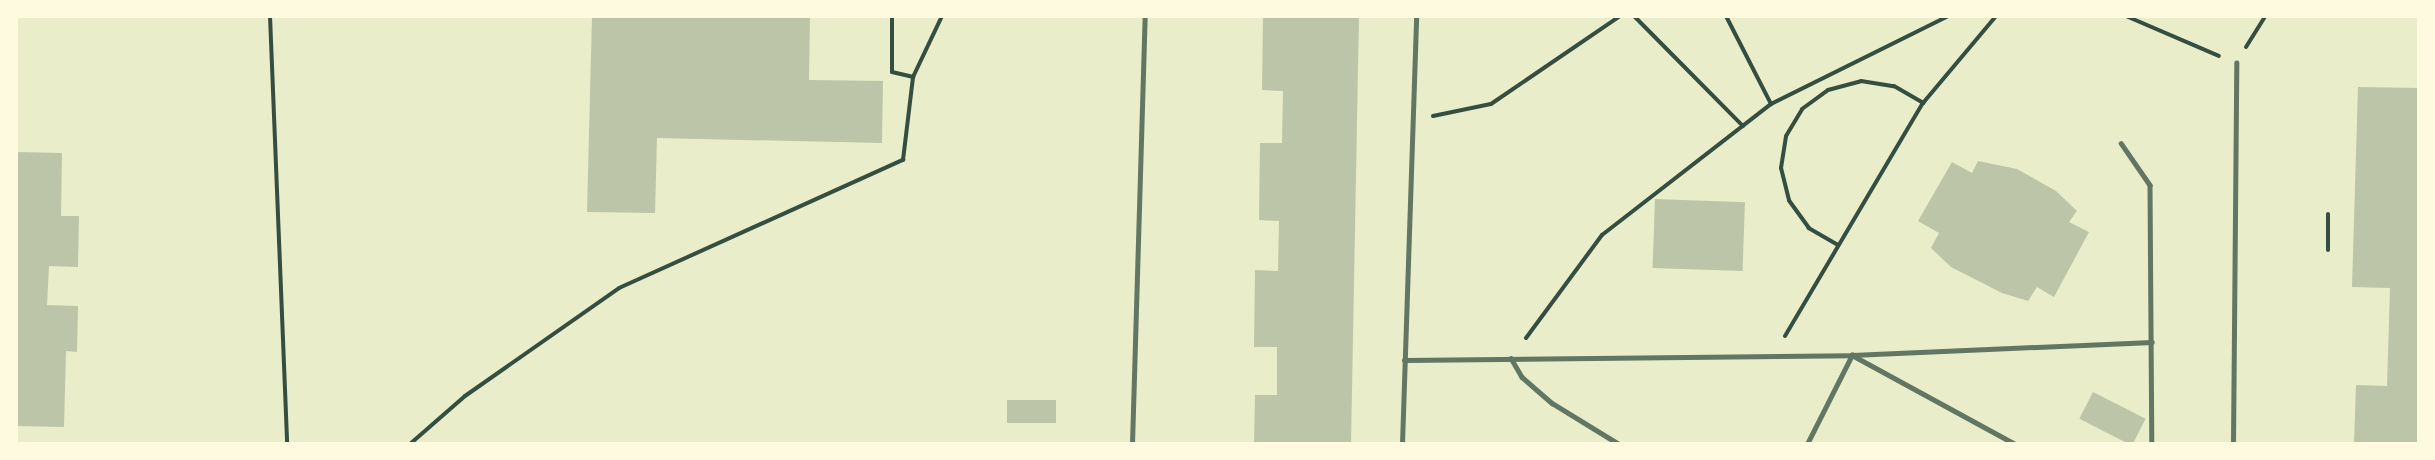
<!DOCTYPE html>
<style>
body{margin:0}
#map{position:relative;width:2435px;height:460px;overflow:hidden;background:#e9edc9;font-family:"IBM Plex Sans",sans-serif}
div>[style]{position:absolute}
[style*='--x']{left:calc(var(--x)*1px);top:calc(var(--y)*1px);width:calc(var(--w)*1px);rotate:calc(var(--a)*1deg)}
.building>*{inset:0;background:#bcc5a7;transform-origin:0 0}
.path>*{height:4px;margin:-2px;padding:0 2px;transform-origin:2px;border-radius:2px;background:#344e41}
.service>*{height:4.5px;margin:-2.25px;padding:0 2.25px;transform-origin:2.25px;border-radius:2.25px;background:#617663}
span{translate:-50% -50%;white-space:nowrap;text-align:center;line-height:1.15;-webkit-text-stroke:6px #fefae0;paint-order:stroke}
.frame{position:absolute;inset:0;border:18px solid #fefae0;pointer-events:none}
</style>
<div id="map">
<div class="building">
<i style="clip-path:polygon(592px 16px,810px 16px,809px 80px,883px 81px,882px 143px,657px 138px,655px 213px,587px 212px)"></i>
<i style="clip-path:polygon(1263px 16px,1359px 16px,1351px 444px,1254px 444px,1255px 395px,1277px 395px,1277px 347px,1254px 347px,1255px 270px,1278px 271px,1279px 221px,1259px 220px,1260px 143px,1282px 143px,1283px 91px,1262px 90px)"></i>
<i style="clip-path:polygon(2358px 87px,2418px 88px,2418px 444px,2354px 444px,2356px 385px,2387px 386px,2390px 288px,2352px 287px)"></i>
<i style="clip-path:polygon(16px 152px,62px 153px,61px 216px,79px 216px,78px 267px,49px 266px,47px 305px,78px 306px,77px 352px,66px 351px,64px 427px,16px 426px)"></i>
<i style="clip-path:polygon(1978px 161px,2017px 169px,2056px 191px,2077px 211px,2069px 222px,2089px 232px,2054px 297px,2037px 287px,2028px 301px,2002px 293px,1951px 267px,1931px 248px,1939px 233px,1918px 221px,1952px 162px,1972px 173px)"></i>
<i style="left:1655px;top:199px;width:90px;height:69px;rotate:2deg"></i>
<i style="left:2093px;top:392px;width:59px;height:30px;rotate:27deg"></i>
<i style="left:1056px;top:400px;width:23px;height:49px;rotate:90deg"></i>
</div>
<div class="path">
<i style="--x:270;--y:16;--w:428;--a:87.7"></i>
<i style="--x:892;--y:16;--w:56;--a:90"></i>
<i style="--x:892;--y:72;--w:22;--a:13"></i>
<i style="--x:913;--y:77;--w:68;--a:-64.6"></i>
<i style="--x:1634;--y:16;--w:155;--a:45.3"></i>
<i style="--x:1726;--y:16;--w:99;--a:62.9"></i>
<i style="--x:2126;--y:16;--w:101;--a:23.3"></i>
<i style="--x:2246;--y:47;--w:36;--a:-58"></i>
<i style="--x:1433;--y:116;--w:59;--a:-11.7"></i>
<i style="--x:1491;--y:104;--w:156;--a:-34.3"></i>
<i style="--x:1838;--y:245;--w:34;--a:-150"></i>
<i style="--x:1809;--y:228;--w:34;--a:-126"></i>
<i style="--x:1789;--y:200;--w:33;--a:-104"></i>
<i style="--x:1781;--y:168;--w:32;--a:-81"></i>
<i style="--x:1786;--y:136;--w:31;--a:-59"></i>
<i style="--x:1802;--y:109;--w:32;--a:-36"></i>
<i style="--x:1828;--y:90;--w:34;--a:-15"></i>
<i style="--x:1861;--y:81;--w:33;--a:9"></i>
<i style="--x:1894;--y:86;--w:34;--a:30"></i>
<i style="--x:2328;--y:250;--w:36;--a:-90"></i>
<i style="--x:1785;--y:336;--w:271;--a:-59.4"></i>
<i style="--x:1923;--y:103;--w:114;--a:-50"></i>
<i style="--x:1526;--y:338;--w:128;--a:-53.6"></i>
<i style="--x:1602;--y:235;--w:214;--a:-37.8"></i>
<i style="--x:1771;--y:104;--w:198;--a:-26.4"></i>
<i style="--x:410;--y:444;--w:73;--a:-41.1"></i>
<i style="--x:465;--y:396;--w:188;--a:-35"></i>
<i style="--x:619;--y:288;--w:312;--a:-24.3"></i>
<i style="--x:903;--y:160;--w:84;--a:-83.1"></i>
</div>
<div class="service">
<i style="--x:2121;--y:143;--w:51;--a:55.4"></i>
<i style="--x:2150;--y:185;--w:259;--a:89.6"></i>
<i style="--x:1511;--y:358;--w:22;--a:60"></i>
<i style="--x:1522;--y:377;--w:40;--a:41"></i>
<i style="--x:1552;--y:403;--w:79;--a:31.5"></i>
<i style="--x:1404;--y:360;--w:448;--a:-0.6"></i>
<i style="--x:1852;--y:355;--w:300;--a:-2.5"></i>
<i style="--x:1132;--y:444;--w:428;--a:-88.3"></i>
<i style="--x:1402;--y:444;--w:428;--a:-88.1"></i>
<i style="--x:1807;--y:444;--w:100;--a:-63.2"></i>
<i style="--x:1852;--y:355;--w:186;--a:28.6"></i>
<i style="--x:2233;--y:444;--w:381;--a:-89.5"></i>
</div>
<div class="frame"></div>
</div>
